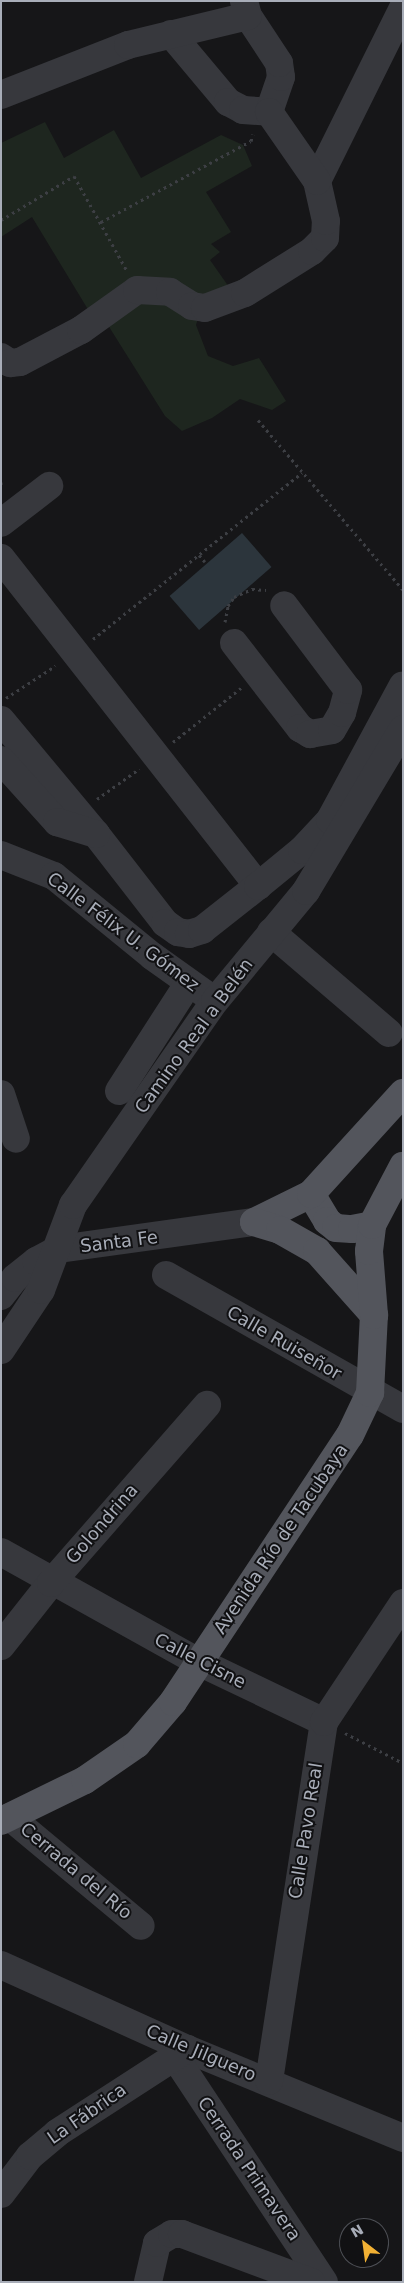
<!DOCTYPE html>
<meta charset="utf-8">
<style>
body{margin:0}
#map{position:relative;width:404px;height:2283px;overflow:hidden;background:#161618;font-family:"DejaVu Sans",sans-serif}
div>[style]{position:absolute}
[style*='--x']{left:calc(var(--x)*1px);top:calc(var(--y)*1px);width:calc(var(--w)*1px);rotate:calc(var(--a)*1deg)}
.green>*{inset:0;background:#1e261f}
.water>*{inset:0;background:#2c353c;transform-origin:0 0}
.path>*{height:3px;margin-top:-1.5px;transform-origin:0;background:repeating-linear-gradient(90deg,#3d3f44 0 2.5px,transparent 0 6.5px)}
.minor>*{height:28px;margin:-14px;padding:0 14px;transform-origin:14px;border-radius:14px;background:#37383d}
.major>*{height:28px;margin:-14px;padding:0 14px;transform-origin:14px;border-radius:14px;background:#53555c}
span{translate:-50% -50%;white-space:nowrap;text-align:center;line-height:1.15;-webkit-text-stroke:4px #111113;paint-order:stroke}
.street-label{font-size:18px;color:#a8adb8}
.frame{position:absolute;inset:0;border:2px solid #a8adb8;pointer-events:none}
.north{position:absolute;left:339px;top:2218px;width:50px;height:50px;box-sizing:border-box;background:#111113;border:1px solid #4d4f55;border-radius:50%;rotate:330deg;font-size:14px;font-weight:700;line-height:20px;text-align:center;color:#a8adb8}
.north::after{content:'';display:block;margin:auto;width:18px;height:22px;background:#f2b134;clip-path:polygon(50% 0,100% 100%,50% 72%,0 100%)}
</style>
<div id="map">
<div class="green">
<i style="clip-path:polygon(45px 122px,64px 158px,114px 130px,141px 178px,221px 135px,243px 145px,252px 166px,206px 192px,231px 232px,211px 244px,220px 252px,210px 260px,236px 297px,198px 318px,196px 325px,208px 356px,233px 366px,259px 358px,286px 401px,272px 410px,240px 399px,212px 418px,182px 431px,165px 416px,106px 322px,98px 326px,32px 217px,1px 237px,1px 143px)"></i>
</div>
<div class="water">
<i style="left:242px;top:533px;width:45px;height:96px;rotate:49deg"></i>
</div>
<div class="path">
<i style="--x:1;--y:220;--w:85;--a:-31.1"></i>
<i style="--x:74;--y:176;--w:109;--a:60.8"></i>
<i style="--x:101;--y:222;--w:170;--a:-28.4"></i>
<i style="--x:251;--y:141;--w:7;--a:-74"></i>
<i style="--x:258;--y:420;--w:223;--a:49.5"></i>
<i style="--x:1;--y:482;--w:3;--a:90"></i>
<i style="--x:199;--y:555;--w:9;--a:49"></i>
<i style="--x:225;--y:622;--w:16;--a:-79"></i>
<i style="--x:228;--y:606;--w:11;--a:-56"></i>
<i style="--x:234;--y:597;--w:20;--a:-24"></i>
<i style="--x:252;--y:589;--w:14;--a:4"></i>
<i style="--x:93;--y:639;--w:267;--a:-38.5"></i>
<i style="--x:6;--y:698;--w:59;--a:-33.1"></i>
<i style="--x:173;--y:742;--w:87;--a:-38.5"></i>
<i style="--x:97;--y:799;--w:52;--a:-35.5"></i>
<i style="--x:345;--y:1733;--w:65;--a:27.3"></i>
</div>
<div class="minor">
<i style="--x:171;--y:34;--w:89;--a:50"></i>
<i style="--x:228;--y:102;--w:17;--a:28"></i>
<i style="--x:243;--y:110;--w:26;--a:4"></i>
<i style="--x:269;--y:112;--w:37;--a:-71"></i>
<i style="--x:281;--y:77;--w:14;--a:-98"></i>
<i style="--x:279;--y:63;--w:56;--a:-123.4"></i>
<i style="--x:248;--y:16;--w:16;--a:-105"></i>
<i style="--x:1;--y:95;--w:136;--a:-21.5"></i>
<i style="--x:128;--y:45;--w:123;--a:-13.6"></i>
<i style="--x:317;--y:181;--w:193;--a:-63.6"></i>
<i style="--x:1;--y:357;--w:11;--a:34"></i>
<i style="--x:10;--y:363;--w:10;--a:-6"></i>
<i style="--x:20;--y:362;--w:69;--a:-27.7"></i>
<i style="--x:81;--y:330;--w:69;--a:-35.5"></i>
<i style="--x:137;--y:290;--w:33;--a:3"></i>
<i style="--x:170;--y:292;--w:26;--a:32"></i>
<i style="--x:192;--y:306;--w:13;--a:9"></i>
<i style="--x:205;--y:308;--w:43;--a:-20.6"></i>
<i style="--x:245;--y:293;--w:79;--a:-32.1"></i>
<i style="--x:312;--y:251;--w:18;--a:-45"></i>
<i style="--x:325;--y:238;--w:17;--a:-87"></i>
<i style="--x:326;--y:221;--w:41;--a:-102.7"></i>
<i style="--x:317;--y:181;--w:84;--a:-124.8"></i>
<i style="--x:1;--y:523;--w:61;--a:-37.6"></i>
<i style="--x:1;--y:558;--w:417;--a:51.9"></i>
<i style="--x:234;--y:643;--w:108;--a:52.2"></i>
<i style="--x:300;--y:728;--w:12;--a:31"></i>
<i style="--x:310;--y:734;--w:22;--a:-10"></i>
<i style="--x:332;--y:730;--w:20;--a:-60"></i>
<i style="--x:342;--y:713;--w:24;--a:-75"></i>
<i style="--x:348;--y:690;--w:106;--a:-127"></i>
<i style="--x:1;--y:720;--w:148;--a:50.2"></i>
<i style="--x:96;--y:834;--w:113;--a:52.2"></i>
<i style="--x:165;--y:923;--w:16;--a:35"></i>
<i style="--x:178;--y:932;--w:11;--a:10"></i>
<i style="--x:189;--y:934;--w:14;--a:-17"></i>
<i style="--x:202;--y:930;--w:71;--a:-38.2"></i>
<i style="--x:258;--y:886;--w:57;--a:-39.3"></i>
<i style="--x:302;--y:850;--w:41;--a:-47"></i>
<i style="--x:330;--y:820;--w:153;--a:-61.6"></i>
<i style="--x:1;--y:760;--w:84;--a:47.9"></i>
<i style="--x:57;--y:822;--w:41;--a:17.1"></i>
<i style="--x:1;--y:855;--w:57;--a:21.6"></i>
<i style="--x:54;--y:876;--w:127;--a:39.2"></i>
<i style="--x:152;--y:956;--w:77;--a:35.5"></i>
<i style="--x:271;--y:932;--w:155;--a:40.6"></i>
<i style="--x:119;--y:1091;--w:127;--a:-57.2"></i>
<i style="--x:1;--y:1094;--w:47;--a:71.6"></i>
<i style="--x:166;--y:1275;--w:272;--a:29.5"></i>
<i style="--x:1;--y:1296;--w:23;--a:-52"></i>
<i style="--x:15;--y:1278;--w:27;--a:-39"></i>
<i style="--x:36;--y:1261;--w:26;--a:-28"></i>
<i style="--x:59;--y:1249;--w:197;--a:-7.9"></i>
<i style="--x:1;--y:1350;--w:72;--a:-56.3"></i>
<i style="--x:41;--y:1290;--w:91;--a:-69.4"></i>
<i style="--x:73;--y:1205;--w:249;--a:-55.2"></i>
<i style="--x:215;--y:1001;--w:143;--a:-50.4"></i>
<i style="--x:306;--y:891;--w:189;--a:-59.1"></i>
<i style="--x:1;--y:1552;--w:227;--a:29.1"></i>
<i style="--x:199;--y:1662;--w:139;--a:25.6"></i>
<i style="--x:1;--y:1646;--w:80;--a:-51.6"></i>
<i style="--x:51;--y:1583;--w:237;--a:-48.8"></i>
<i style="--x:10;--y:1817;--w:170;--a:39.8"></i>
<i style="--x:1;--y:1965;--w:204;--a:24.3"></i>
<i style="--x:187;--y:2049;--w:234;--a:22.4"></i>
<i style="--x:175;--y:2057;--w:270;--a:56.5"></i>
<i style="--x:269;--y:2081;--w:363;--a:-81.3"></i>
<i style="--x:324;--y:1722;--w:143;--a:-56.4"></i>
<i style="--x:1;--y:2194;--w:48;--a:-52.7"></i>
<i style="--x:30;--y:2156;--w:35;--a:-40"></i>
<i style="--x:57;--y:2133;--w:155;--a:-32.9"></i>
<i style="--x:148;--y:2282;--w:40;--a:-77"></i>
<i style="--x:157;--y:2243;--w:17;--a:-31"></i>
<i style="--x:172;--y:2234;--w:10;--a:0"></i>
<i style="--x:182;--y:2234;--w:138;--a:20.4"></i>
</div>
<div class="major">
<i style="--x:311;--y:1194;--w:31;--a:59"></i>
<i style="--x:327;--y:1221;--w:11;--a:38"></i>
<i style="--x:336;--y:1228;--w:16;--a:4"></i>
<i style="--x:352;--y:1229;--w:20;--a:-11"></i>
<i style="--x:254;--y:1222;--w:64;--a:-26.2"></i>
<i style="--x:311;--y:1194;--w:137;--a:-47.7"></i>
<i style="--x:254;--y:1222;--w:27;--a:17"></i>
<i style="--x:280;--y:1230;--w:43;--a:29.6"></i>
<i style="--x:317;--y:1251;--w:86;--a:48.3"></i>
<i style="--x:1;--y:1821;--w:93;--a:-26"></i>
<i style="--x:85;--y:1780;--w:63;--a:-34.7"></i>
<i style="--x:137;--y:1744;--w:55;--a:-49.4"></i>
<i style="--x:173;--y:1702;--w:320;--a:-56.5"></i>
<i style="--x:350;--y:1435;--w:47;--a:-64.5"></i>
<i style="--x:370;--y:1393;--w:78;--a:-87.1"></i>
<i style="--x:374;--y:1315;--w:64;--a:-94.5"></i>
<i style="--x:369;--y:1251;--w:26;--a:-83"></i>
<i style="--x:372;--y:1225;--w:67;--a:-62.3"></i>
</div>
<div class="street-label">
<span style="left:123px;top:932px;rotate:37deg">Calle Félix U. Gómez</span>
<span style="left:194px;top:1036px;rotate:-54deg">Camino Real a Belén</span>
<span style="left:119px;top:1242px;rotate:-7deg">Santa Fe</span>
<span style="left:284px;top:1343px;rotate:30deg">Calle Ruiseñor</span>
<span style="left:102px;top:1524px;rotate:-49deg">Golondrina</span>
<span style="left:281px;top:1539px;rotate:-56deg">Avenida Río de Tacubaya</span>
<span style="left:200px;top:1661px;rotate:27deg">Calle Cisne</span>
<span style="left:306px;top:1831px;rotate:-81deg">Calle Pavo Real</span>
<span style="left:76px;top:1871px;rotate:40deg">Cerrada del Río</span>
<span style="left:201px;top:2053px;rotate:23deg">Calle Jilguero</span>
<span style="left:87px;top:2114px;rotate:-35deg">La Fábrica</span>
<span style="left:249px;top:2169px;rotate:56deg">Cerrada Primavera</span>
</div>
<div class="frame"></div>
<div class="north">N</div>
</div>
